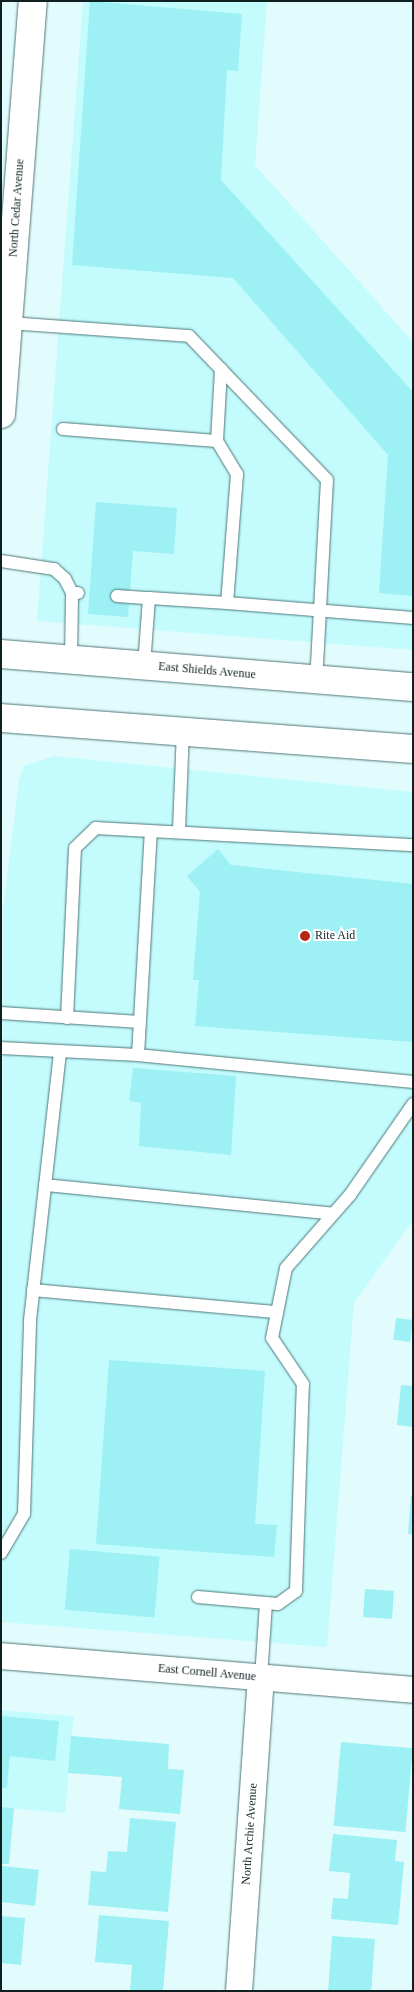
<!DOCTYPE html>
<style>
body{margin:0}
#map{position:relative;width:414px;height:1992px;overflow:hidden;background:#e2fcfd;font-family:Georgia,serif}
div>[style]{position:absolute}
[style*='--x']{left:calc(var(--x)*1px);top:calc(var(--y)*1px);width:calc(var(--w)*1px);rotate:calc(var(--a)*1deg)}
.built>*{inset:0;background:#c4fbfd;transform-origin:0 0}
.building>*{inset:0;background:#9df0f3;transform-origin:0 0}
.roads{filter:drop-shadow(0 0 1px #4d7677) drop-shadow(0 0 1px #4d7677)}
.lane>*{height:12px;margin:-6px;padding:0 6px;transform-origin:6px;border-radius:6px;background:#fff}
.street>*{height:26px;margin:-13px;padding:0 13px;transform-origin:13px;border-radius:13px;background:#fff}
.secondary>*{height:28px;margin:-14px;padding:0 14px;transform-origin:14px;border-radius:14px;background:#fff}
.dots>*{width:14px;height:14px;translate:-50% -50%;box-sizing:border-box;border:2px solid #fff;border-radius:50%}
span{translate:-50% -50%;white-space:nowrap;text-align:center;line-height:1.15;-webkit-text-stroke:4px #fff;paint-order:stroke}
.street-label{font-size:12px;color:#0f2021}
.poi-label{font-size:12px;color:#0f2021}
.left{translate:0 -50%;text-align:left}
.frame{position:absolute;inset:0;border:2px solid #0f2021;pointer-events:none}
</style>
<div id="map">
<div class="built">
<i style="clip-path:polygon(83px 1px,267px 1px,255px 165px,413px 342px,413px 650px,37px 621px)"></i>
<i style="clip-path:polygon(54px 756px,413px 792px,413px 1220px,354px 1303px,327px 1647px,1px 1622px,3px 909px,19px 781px,24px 766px)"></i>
<i style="left:1px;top:1710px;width:73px;height:97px;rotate:5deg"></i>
</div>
<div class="building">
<i style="clip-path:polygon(90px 1px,242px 14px,238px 71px,227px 70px,221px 180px,413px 392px,413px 596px,379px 593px,388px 455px,233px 278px,72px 265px)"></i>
<i style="clip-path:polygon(96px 502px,177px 508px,174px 554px,133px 551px,128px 617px,88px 614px)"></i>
<i style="clip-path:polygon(218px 849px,231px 865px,413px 884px,413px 1042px,195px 1026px,199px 980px,193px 980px,200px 892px,187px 876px)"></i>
<i style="clip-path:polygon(133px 1068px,236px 1076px,231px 1155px,139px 1146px,141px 1103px,129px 1101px)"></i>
<i style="left:396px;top:1318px;width:17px;height:22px;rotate:7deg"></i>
<i style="clip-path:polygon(109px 1360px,265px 1371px,255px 1524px,277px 1525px,274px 1557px,96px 1544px)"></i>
<i style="clip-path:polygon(401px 1385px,413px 1386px,413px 1427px,397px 1425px)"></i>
<i style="clip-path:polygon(411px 1496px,413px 1496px,413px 1534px,408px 1534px)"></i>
<i style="left:70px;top:1549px;width:90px;height:61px;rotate:5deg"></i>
<i style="left:365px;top:1589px;width:29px;height:28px;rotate:4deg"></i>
<i style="clip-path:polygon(1px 1716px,59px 1721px,55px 1761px,10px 1756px,7px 1788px,1px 1788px)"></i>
<i style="clip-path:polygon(71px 1736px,169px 1744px,168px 1769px,184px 1770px,180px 1814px,119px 1809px,122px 1777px,68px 1773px)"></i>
<i style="left:341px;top:1742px;width:72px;height:84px;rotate:5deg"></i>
<i style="clip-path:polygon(1px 1807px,14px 1808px,9px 1864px,1px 1864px)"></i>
<i style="clip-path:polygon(130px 1818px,176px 1822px,168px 1912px,88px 1905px,91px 1871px,106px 1872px,108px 1851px,127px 1852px)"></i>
<i style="clip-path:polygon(333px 1834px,397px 1840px,395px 1861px,404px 1862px,398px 1925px,331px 1919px,333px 1898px,348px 1899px,350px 1873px,329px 1871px)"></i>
<i style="left:2px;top:1866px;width:37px;height:36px;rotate:6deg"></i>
<i style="clip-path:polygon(99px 1915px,169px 1921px,163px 1991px,130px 1991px,132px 1965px,95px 1962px)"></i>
<i style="clip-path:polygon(1px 1916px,25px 1918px,21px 1965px,1px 1963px)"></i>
<i style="left:332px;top:1936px;width:43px;height:55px;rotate:4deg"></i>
</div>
<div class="roads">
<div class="lane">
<i style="--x:8;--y:323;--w:181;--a:4.1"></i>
<i style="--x:189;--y:336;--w:199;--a:46.2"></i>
<i style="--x:327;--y:480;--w:200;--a:93.1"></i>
<i style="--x:63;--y:429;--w:154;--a:4.5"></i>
<i style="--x:217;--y:441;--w:72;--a:-86.8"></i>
<i style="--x:217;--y:441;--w:39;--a:59"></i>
<i style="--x:237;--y:474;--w:129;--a:94.4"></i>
<i style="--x:227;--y:603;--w:187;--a:4.6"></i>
<i style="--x:1;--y:561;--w:54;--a:8.6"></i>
<i style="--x:54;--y:569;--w:15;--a:42"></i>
<i style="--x:65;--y:579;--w:16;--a:63"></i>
<i style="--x:117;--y:596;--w:32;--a:4"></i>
<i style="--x:71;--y:660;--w:67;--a:-89.1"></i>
<i style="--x:72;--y:593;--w:6;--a:0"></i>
<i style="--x:144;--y:666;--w:68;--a:-85.8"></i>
<i style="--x:149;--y:598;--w:78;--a:3.7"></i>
<i style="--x:179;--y:830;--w:99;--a:-87.7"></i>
<i style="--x:1;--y:1013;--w:139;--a:3.7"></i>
<i style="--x:67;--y:1018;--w:170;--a:-87.3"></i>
<i style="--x:75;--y:848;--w:29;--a:-44"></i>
<i style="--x:96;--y:828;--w:317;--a:3.1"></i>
<i style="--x:1;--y:1048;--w:137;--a:2.9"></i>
<i style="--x:138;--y:1055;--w:276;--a:5.6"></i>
<i style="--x:138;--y:1055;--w:224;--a:-86.7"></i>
<i style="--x:45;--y:1185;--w:289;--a:5.7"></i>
<i style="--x:33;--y:1290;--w:245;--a:5.2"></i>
<i style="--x:1;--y:1553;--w:45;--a:-59.5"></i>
<i style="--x:24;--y:1514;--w:194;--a:-88.2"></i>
<i style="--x:30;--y:1320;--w:268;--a:-83.6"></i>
<i style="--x:198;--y:1597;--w:80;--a:5"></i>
<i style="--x:278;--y:1604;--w:22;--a:-36"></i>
<i style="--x:296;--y:1591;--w:207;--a:-88.1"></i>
<i style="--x:303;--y:1384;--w:55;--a:-124"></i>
<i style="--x:272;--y:1338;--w:71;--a:-78.7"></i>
<i style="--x:286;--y:1268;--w:97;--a:-48.8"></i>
<i style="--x:350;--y:1195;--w:111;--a:-55.3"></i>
<i style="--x:261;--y:1678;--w:75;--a:-86.2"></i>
</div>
<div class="street">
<i style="--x:1;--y:1656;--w:413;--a:4.7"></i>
<i style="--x:239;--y:1991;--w:314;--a:-86"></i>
</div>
<div class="secondary">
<i style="--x:1;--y:414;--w:414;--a:-85.6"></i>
<i style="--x:1;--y:654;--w:413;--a:4.6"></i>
<i style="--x:1;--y:718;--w:413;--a:4.3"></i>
</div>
</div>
<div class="dots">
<i style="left:305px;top:936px;background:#b52816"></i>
</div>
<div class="street-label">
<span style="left:17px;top:208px;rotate:-86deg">North Cedar Avenue</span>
<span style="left:207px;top:671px;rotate:5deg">East Shields Avenue</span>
<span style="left:207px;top:1673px;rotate:5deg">East Cornell Avenue</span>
<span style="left:250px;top:1834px;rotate:-86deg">North Archie Avenue</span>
</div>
<div class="poi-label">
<span class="left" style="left:315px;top:936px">Rite Aid</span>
</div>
<div class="frame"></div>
</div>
